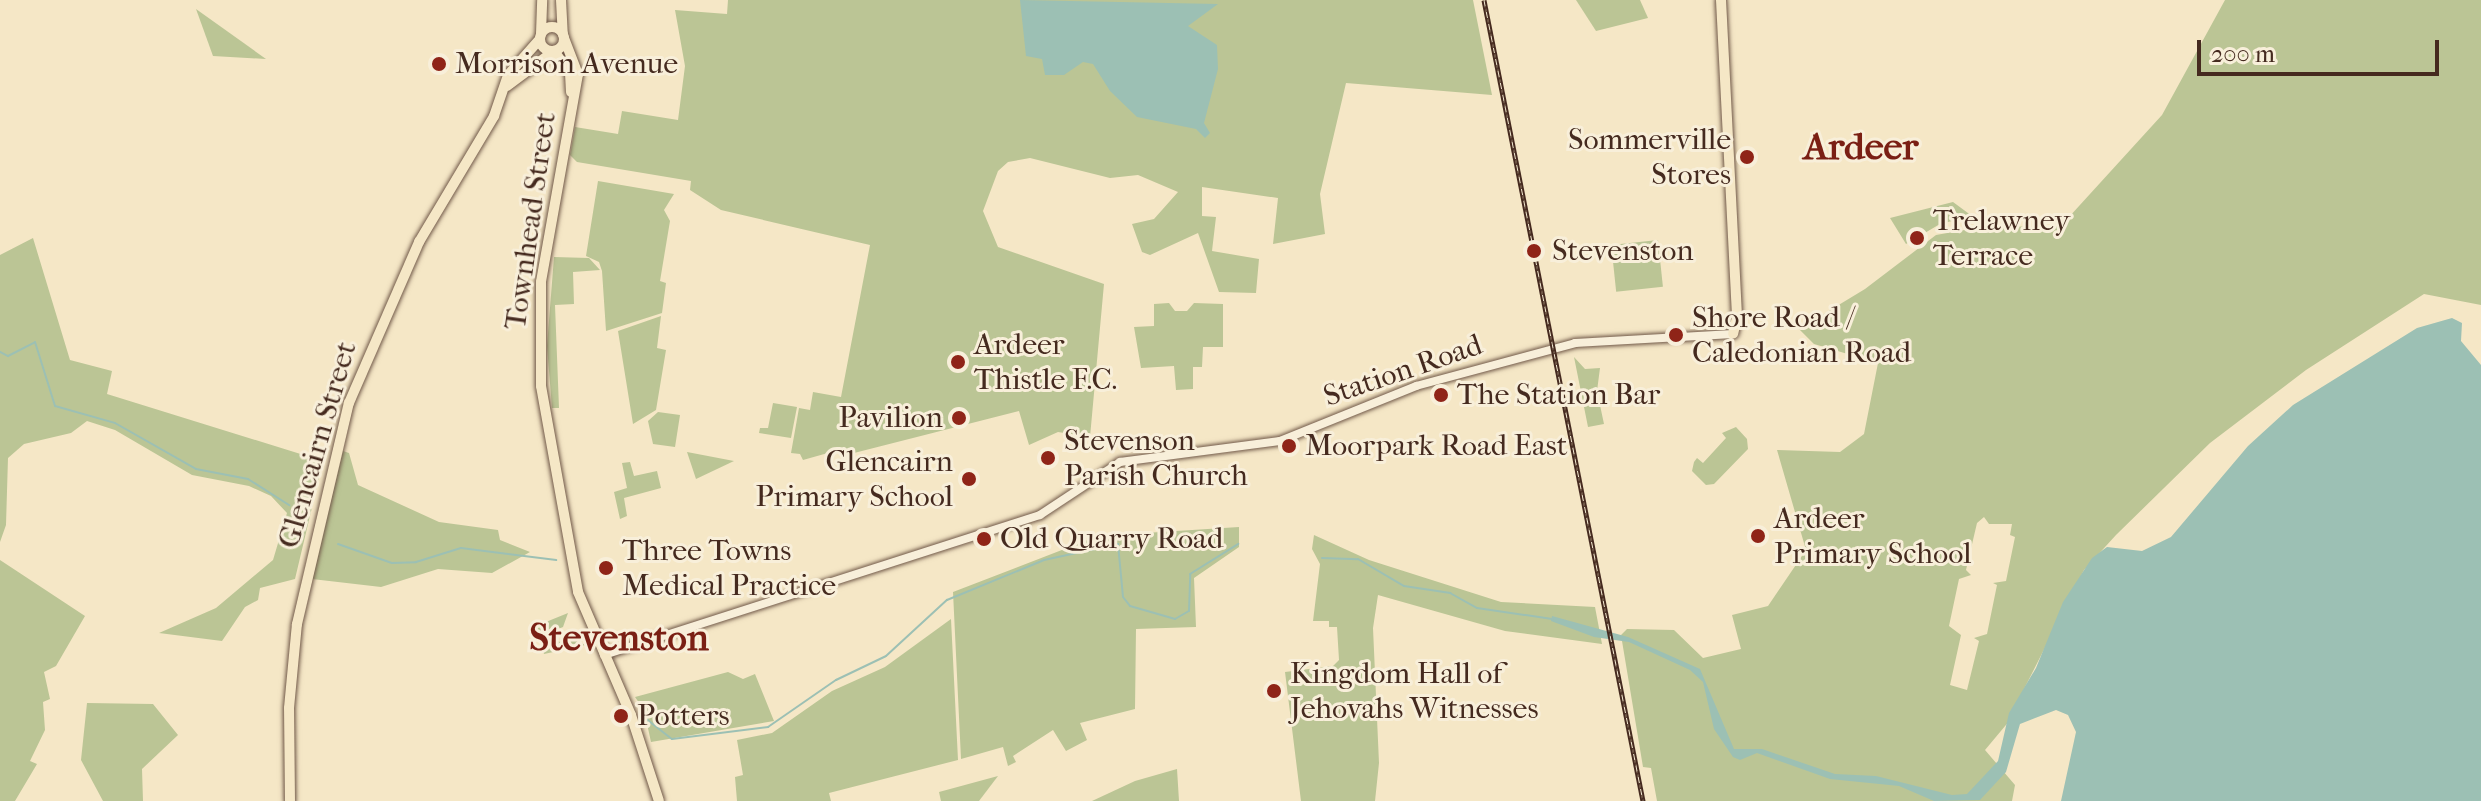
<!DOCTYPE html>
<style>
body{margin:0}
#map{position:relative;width:2481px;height:801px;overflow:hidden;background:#f5e7c6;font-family:"IM FELL French Canon",serif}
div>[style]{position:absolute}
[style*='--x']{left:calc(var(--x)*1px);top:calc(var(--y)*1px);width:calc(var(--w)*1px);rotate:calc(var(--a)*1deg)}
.green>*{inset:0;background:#bbc595;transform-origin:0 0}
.water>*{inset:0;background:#9cc0b4}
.stream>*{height:2px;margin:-1px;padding:0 1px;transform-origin:1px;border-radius:1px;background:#9cc0b4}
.roads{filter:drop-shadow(0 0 2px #715949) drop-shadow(0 0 2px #715949)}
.minor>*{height:8px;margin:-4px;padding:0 4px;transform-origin:4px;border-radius:4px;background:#f8efda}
.major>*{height:10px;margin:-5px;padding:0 5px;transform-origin:5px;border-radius:5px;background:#f5e7c6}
.major>.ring{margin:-5px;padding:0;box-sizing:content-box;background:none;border:10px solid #f5e7c6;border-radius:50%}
.rail>*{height:5px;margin-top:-2.5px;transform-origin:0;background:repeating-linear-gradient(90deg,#f8efda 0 6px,#452a1f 0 12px);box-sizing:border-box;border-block:2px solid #452a1f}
.dots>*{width:22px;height:22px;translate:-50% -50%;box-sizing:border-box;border:4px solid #f8efda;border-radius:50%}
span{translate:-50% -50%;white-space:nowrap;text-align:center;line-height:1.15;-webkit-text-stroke:6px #f8efda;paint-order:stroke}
.poi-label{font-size:30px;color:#452a1f}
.left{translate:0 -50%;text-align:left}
.right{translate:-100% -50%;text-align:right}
.street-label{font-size:30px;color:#452a1f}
.district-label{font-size:38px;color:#7a1f14;font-weight:700}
.scale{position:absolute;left:2197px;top:40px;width:242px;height:36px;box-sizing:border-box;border:4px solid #452a1f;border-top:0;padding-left:10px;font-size:24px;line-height:28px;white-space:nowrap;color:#452a1f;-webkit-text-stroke:6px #f8efda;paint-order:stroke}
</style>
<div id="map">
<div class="green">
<i style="clip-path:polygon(728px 0,1473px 0,1492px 95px,1346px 83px,1320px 194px,1325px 234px,1273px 244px,1278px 198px,1202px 187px,1202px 216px,1216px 217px,1212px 251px,1259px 259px,1256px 293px,1219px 292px,1198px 233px,1150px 255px,1142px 252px,1132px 224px,1154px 219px,1178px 192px,1138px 175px,1110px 178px,1030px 158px,1008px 162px,998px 171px,983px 211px,998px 247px,1104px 284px,1090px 437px,1058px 432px,1029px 445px,1019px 411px,854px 453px,844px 455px,842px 449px,803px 460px,800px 454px,791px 453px,799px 408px,810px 410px,813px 392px,841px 397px,870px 245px,721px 210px,690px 190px,691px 181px,577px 162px,570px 155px,575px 127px,618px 134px,622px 111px,678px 120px,685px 66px,675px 10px,727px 14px)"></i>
<i style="clip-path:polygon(1576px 0,1640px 0,1648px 18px,1596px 31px)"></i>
<i style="clip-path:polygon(evenodd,2225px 0,2481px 0,2481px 305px,2424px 294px,2306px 370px,2210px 443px,2116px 535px,2084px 570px,2023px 691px,2021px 707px,1985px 750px,2015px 785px,2012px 801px,1657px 801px,1651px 768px,1643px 767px,1621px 635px,1627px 629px,1674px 630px,1703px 658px,1741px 649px,1732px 615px,1768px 606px,1806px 550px,1777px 450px,1840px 452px,1864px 434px,1878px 363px,1814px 344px,1799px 329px,1865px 289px,1936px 235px,1987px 226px,2055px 227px,2069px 217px,2162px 115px,2225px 0,1984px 517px,1989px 524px,2012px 524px,2010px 535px,2015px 537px,2006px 581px,1993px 583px,1997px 585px,1987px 634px,1974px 638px,1979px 641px,1967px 690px,1950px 685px,1961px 635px,1949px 626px,1959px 579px,1971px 575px,1966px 570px,1977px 523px,1984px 517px)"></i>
<i style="clip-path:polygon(196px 9px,266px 59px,213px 56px)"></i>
<i style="clip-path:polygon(598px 181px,674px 194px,664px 210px,670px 221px,660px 281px,666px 283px,662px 313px,606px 331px,602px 271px,599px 262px,586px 256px)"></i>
<i style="clip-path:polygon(1953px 202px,1972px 216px,1940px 224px,1906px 244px,1890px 218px)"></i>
<i style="clip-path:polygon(33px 238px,70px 360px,112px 371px,107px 394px,323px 461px,295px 579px,260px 588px,258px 600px,245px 607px,222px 641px,159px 633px,216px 608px,273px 560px,287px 513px,271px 496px,249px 486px,192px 475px,115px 430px,87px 421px,71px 433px,24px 444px,8px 458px,6px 525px,0 542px,0 255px)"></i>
<i style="left:1658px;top:240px;width:47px;height:47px;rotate:84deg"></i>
<i style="clip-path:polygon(554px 257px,589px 258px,600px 270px,573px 272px,574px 304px,555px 305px,559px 408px,552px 408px,547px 346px)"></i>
<i style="clip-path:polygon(1169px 303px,1175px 311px,1187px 311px,1194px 303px,1223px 304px,1223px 347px,1203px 347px,1202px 367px,1193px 367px,1193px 389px,1176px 390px,1174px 366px,1141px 368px,1134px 327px,1154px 326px,1154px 304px)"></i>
<i style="clip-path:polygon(661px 316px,657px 348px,666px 350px,656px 410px,633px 424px,618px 331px)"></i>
<i style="clip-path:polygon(1574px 357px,1585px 369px,1600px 368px,1597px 391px,1604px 424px,1588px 427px)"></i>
<i style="clip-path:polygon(773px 403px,797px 407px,791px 438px,759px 433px,760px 428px,768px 428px)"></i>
<i style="clip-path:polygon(658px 412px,680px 415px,675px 447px,653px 444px,648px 421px)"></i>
<i style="clip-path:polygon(1736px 427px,1747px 439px,1748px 449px,1714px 484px,1706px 485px,1692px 471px,1694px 462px,1697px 458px,1703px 463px,1726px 438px,1722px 433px)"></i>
<i style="clip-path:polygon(343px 451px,349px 453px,358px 485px,439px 522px,498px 530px,500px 540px,530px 552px,492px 573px,438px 569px,381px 587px,312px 579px)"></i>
<i style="clip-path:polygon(687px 452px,734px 461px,696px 479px)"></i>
<i style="clip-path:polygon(630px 462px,634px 476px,657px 471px,661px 488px,624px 498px,627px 516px,620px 519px,614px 492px,627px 488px,622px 463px)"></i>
<i style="clip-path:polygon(1239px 527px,1239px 547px,1194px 578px,1196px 627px,1136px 629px,1135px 709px,1080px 723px,1087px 740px,1066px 751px,1053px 730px,1013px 756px,1016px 762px,1008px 766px,1003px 747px,961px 759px,953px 592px,1098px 536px)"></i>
<i style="clip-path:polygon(1314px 535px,1369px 560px,1501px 602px,1595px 607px,1602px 644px,1505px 631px,1378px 595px,1373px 628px,1379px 763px,1375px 801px,1301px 801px,1285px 672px,1333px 666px,1339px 660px,1337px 627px,1329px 627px,1329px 621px,1313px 621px,1320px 564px,1312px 549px)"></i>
<i style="clip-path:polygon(0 560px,85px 616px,56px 666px,44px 672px,50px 699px,43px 702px,45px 730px,30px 761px,37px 764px,15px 801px,0 801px)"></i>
<i style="clip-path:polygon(568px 613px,563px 627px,553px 631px,553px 639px,560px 642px,567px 637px,586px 645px,544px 654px,536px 626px)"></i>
<i style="clip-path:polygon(951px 619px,958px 760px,829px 793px,831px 801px,737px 801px,735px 777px,743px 775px,737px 740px,772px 733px,832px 691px,885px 667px)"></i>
<i style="clip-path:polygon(728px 672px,743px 679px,755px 674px,774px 721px,651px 742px,644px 710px,635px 697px)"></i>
<i style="clip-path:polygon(87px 703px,153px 704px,178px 735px,142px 769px,143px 801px,103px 801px,81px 760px)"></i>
<i style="clip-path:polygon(1177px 769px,1179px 801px,1092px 801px,1135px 781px)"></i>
<i style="clip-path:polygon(998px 776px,979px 801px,941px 801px,939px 792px)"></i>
</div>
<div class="water">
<i style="clip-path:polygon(1020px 0,1218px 4px,1188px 26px,1217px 45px,1218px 69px,1204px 123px,1210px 133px,1205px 138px,1196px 129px,1137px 117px,1110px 91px,1093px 64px,1083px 62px,1064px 75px,1045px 75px,1042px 59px,1026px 56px)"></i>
<i style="clip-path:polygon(2452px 318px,2462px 323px,2461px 341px,2481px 365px,2481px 801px,2061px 801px,2076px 732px,2068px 715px,2056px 710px,2020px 724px,2006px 772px,1980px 800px,1934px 801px,1899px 786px,1830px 779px,1757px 753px,1740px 760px,1733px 757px,1714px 729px,1703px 682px,1690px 670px,1629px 642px,1594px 637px,1551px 621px,1552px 616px,1628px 637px,1700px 669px,1734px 749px,1762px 749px,1835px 774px,1876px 776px,1952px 795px,1967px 794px,1998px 761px,2009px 713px,2036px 668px,2063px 602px,2092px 558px,2107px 547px,2142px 551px,2171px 537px,2248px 446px,2293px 405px,2417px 328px)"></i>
</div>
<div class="stream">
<i style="--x:0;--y:352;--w:9;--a:27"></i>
<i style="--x:8;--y:356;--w:30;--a:-27"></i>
<i style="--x:35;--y:342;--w:67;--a:72.6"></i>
<i style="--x:55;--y:406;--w:62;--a:15.8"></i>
<i style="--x:115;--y:423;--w:93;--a:29.6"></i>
<i style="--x:196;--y:469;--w:53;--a:10.9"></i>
<i style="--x:248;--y:479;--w:49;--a:32.4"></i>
<i style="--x:338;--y:544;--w:57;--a:19.4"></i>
<i style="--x:392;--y:563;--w:24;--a:-2"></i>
<i style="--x:416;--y:562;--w:47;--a:-17.3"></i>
<i style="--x:461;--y:548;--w:96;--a:7.2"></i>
<i style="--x:1322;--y:558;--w:36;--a:2"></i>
<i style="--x:1358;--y:559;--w:53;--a:30.4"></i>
<i style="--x:1404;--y:586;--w:47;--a:8.7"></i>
<i style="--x:1450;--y:593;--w:31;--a:29"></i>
<i style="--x:1477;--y:608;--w:76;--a:8.3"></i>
<i style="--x:645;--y:718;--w:34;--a:38"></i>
<i style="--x:672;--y:739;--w:97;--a:-7.1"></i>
<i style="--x:768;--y:727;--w:83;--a:-34.7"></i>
<i style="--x:836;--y:680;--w:55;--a:-25.6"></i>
<i style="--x:886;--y:656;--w:83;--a:-42.6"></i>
<i style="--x:947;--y:600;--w:105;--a:-22.4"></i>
<i style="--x:1044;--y:560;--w:76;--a:-12.2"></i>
<i style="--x:1118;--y:544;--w:53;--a:84.6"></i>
<i style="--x:1123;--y:597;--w:11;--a:52"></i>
<i style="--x:1130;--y:606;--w:47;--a:16.1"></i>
<i style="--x:1175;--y:619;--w:16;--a:-30"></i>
<i style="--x:1189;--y:611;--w:37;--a:-88"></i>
<i style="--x:1190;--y:574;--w:57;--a:-32"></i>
</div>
<div class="roads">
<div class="minor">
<i style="--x:604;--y:655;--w:458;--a:-17.8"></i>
<i style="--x:1040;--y:515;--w:96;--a:-33.5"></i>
<i style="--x:1120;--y:462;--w:161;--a:-7.5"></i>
<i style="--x:1280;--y:441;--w:147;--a:-22"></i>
<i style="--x:1416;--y:386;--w:165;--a:-15.1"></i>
<i style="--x:1575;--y:343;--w:158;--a:-3.3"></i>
</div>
<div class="major">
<i style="--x:561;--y:0;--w:34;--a:87"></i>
<i style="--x:1721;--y:0;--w:317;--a:87.1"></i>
<i style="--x:1737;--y:317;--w:17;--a:103"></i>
<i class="ring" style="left:540px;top:27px;width:14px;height:14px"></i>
<i style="--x:541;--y:34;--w:34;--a:-88"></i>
<i style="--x:564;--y:38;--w:39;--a:69"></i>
<i style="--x:578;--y:74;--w:211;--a:100.1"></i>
<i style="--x:541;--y:282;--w:104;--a:90"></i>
<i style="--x:541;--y:386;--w:209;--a:79.8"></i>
<i style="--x:578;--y:592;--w:134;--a:66.7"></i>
<i style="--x:631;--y:715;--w:90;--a:72"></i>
<i style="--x:507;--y:86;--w:59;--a:-36.7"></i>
<i style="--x:554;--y:51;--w:27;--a:54"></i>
<i style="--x:570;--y:73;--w:19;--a:87"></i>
<i style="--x:290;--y:801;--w:93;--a:-90.6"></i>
<i style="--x:289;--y:708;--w:84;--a:-84.6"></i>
<i style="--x:297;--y:624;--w:227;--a:-76.8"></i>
<i style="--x:349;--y:403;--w:176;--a:-66.5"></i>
<i style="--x:419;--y:242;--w:147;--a:-59.2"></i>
<i style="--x:494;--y:116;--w:43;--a:-71.1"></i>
<i style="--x:508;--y:75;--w:48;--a:-48.4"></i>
</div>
</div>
<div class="rail">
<i style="--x:1484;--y:0;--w:817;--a:78.77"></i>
</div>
<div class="dots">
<i style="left:439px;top:64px;background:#8f2418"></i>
<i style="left:1747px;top:157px;background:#8f2418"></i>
<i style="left:1917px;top:238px;background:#8f2418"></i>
<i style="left:1534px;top:251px;background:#8f2418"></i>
<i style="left:1676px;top:335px;background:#8f2418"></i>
<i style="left:958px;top:362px;background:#8f2418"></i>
<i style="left:1441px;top:395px;background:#8f2418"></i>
<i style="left:959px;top:418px;background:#8f2418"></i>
<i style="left:1289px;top:446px;background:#8f2418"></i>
<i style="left:1048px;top:458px;background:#8f2418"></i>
<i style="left:969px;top:479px;background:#8f2418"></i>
<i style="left:1758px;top:536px;background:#8f2418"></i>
<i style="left:984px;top:539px;background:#8f2418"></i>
<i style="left:606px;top:568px;background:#8f2418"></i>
<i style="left:1274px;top:691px;background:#8f2418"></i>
<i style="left:621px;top:716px;background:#8f2418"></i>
</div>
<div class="poi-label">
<span class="left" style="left:455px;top:64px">Morrison Avenue</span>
<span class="right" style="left:1731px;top:157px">Sommerville<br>Stores</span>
<span class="left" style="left:1933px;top:238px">Trelawney<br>Terrace</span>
<span class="left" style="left:1552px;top:251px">Stevenston</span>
<span class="left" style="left:1692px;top:335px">Shore Road /<br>Caledonian Road</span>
<span class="left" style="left:974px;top:362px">Ardeer<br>Thistle F.C.</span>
<span class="left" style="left:1457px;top:395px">The Station Bar</span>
<span class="right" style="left:943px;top:418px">Pavilion</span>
<span class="left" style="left:1064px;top:458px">Stevenson<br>Parish Church</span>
<span class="left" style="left:1305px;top:446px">Moorpark Road East</span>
<span class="right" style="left:953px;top:479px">Glencairn<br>Primary School</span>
<span class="left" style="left:1774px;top:536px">Ardeer<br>Primary School</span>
<span class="left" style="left:1000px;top:539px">Old Quarry Road</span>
<span class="left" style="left:622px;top:568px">Three Towns<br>Medical Practice</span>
<span class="left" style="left:1290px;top:691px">Kingdom Hall of<br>Jehovahs Witnesses</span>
<span class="left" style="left:637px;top:716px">Potters</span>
</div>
<div class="street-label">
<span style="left:531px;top:221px;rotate:-82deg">Townhead Street</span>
<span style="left:1403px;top:371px;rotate:-19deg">Station Road</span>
<span style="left:318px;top:445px;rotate:-74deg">Glencairn Street</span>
</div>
<div class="district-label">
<span style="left:1861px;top:147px">Ardeer</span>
<span style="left:619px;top:638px">Stevenston</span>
</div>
<div class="scale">200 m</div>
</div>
